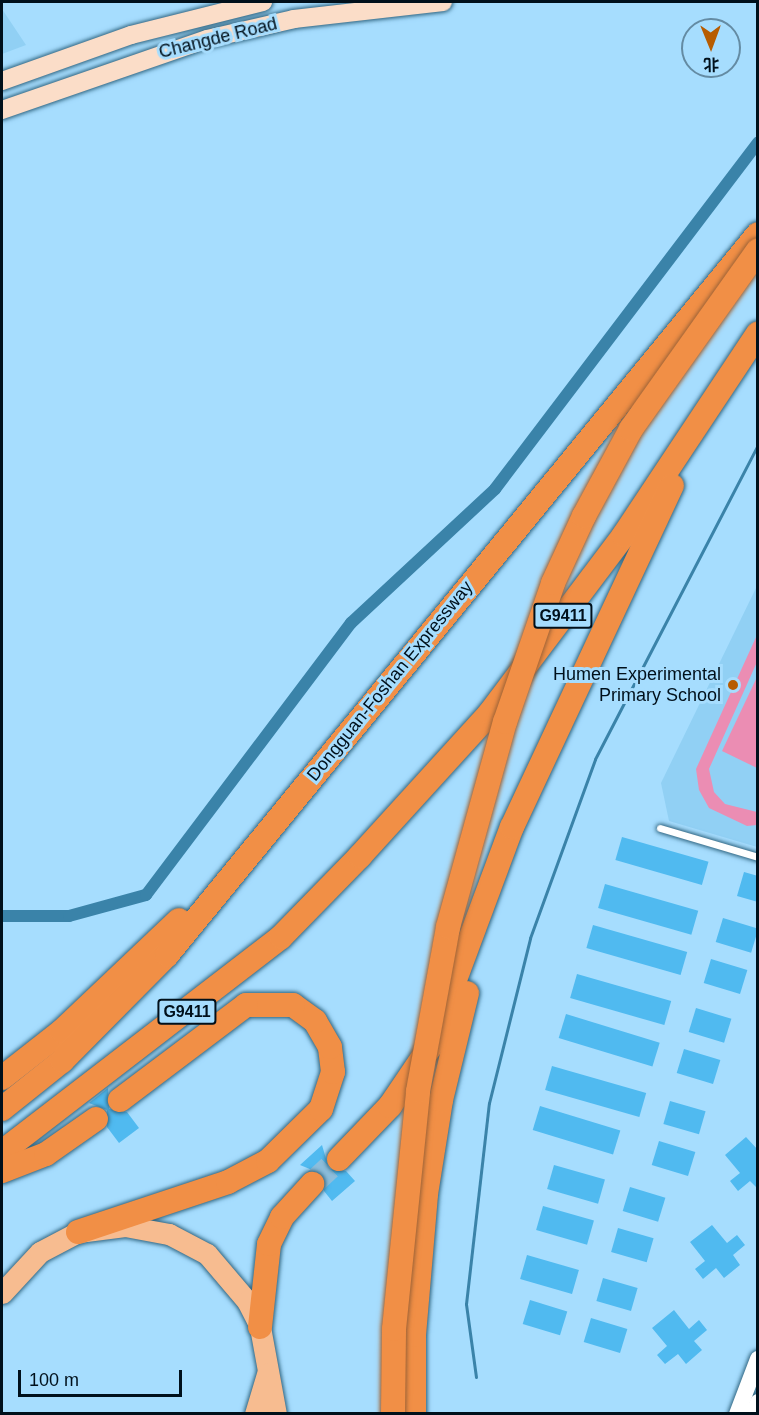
<!DOCTYPE html>
<meta charset="utf-8">
<style>
body{margin:0}
#map{position:relative;width:759px;height:1415px;overflow:hidden;background:#a6ddfe;font-family:Arial,"Noto Sans SC",sans-serif}
div>[style]{position:absolute}
[style*='--x']{left:calc(var(--x)*1px);top:calc(var(--y)*1px);width:calc(var(--w)*1px);rotate:calc(var(--a)*1deg)}
.built>*{inset:0;background:#91d0f4}
.green>*{inset:0;background:#eb8db3}
.stream>*{height:3px;margin:-1.5px;padding:0 1.5px;transform-origin:1.5px;border-radius:1.5px;background:#3a83a9}
.canal>*{height:12px;margin:-6px;padding:0 6px;transform-origin:6px;border-radius:6px;background:#3a83a9}
.building>*{inset:0;background:#50baf0;transform-origin:0 0}
.motorway-tunnel>*{height:24px;margin-top:-12px;transform-origin:0;background:repeating-linear-gradient(90deg,#8dbedc 0 24px,transparent 0 36px)}
.roads{filter:drop-shadow(0 0 2px #316682) drop-shadow(0 0 2px #316682)}
.service>*{height:7px;margin:-3.5px;padding:0 3.5px;transform-origin:3.5px;border-radius:3.5px;background:#fff}
.tertiary>*{height:16px;margin:-8px;padding:0 8px;transform-origin:8px;border-radius:8px;background:#fff}
.secondary>*{height:18px;margin:-9px;padding:0 9px;transform-origin:9px;border-radius:9px;background:#fbddc8}
.primary>*{height:21px;margin:-10.5px;padding:0 10.5px;transform-origin:10.5px;border-radius:10.5px;background:#f7bc90}
.motorway>*{height:24px;margin:-12px;padding:0 12px;transform-origin:12px;border-radius:12px;background:#f18f46}
.bridges{filter:drop-shadow(0 0 2px #9d6337) drop-shadow(0 0 2px #9d6337)}
.motorway-bridge>*{height:24px;margin:-12px;padding:0 12px;transform-origin:12px;border-radius:12px;background:#f18f46}
.dots>*{width:16px;height:16px;translate:-50% -50%;box-sizing:border-box;border:3px solid #a6ddfe;border-radius:50%}
span{translate:-50% -50%;white-space:nowrap;text-align:center;line-height:1.15;-webkit-text-stroke:6px #a6ddfe;paint-order:stroke}
.shield-label span{padding:2px 4px;background:#a6ddfe;border:2px solid;border-radius:4px;-webkit-text-stroke-width:0}
.shield-label{font-size:16px;color:#00101b;font-weight:700}
.street-label{font-size:18px;color:#00101b}
.poi-label{font-size:18px;color:#00101b}
.right{translate:-100% -50%;text-align:right}
.frame{position:absolute;inset:0;border:3px solid #00101b;pointer-events:none}
.north{position:absolute;left:681px;top:18px;width:60px;height:60px;box-sizing:border-box;background:#a6ddfe;border:2px solid #648ba3;border-radius:50%;rotate:179deg;font-size:16px;font-weight:700;line-height:24px;text-align:center;color:#00101b}
.north::after{content:'';display:block;margin:auto;width:21px;height:27px;background:#b75c00;clip-path:polygon(50% 0,100% 100%,50% 72%,0 100%)}
.scale{position:absolute;left:18px;top:1370px;width:164px;height:27px;box-sizing:border-box;border:3px solid #00101b;border-top:0;padding-left:8px;font-size:18px;line-height:21px;white-space:nowrap;color:#00101b;-webkit-text-stroke:4px #a6ddfe;paint-order:stroke}
</style>
<div id="map">
<div class="built">
<i style="clip-path:polygon(2px 9px,26px 45px,2px 54px)"></i>
<i style="clip-path:polygon(757px 586px,757px 847px,669px 821px,661px 783px)"></i>
</div>
<div class="green">
<i style="clip-path:polygon(757px 635px,757px 662px,709px 769px,714px 792px,725px 804px,757px 812px,757px 825px,747px 826px,709px 808px,699px 790px,696px 769px)"></i>
<i style="clip-path:polygon(757px 677px,757px 768px,722px 751px)"></i>
</div>
<div class="stream">
<i style="--x:476;--y:1377;--w:74;--a:-97.8"></i>
<i style="--x:466;--y:1304;--w:202;--a:-83.5"></i>
<i style="--x:489;--y:1103;--w:170;--a:-76"></i>
<i style="--x:530;--y:938;--w:190;--a:-70"></i>
<i style="--x:595;--y:759;--w:355;--a:-62.6"></i>
</div>
<div class="canal">
<i style="--x:2;--y:916;--w:67;--a:0"></i>
<i style="--x:69;--y:916;--w:80;--a:-15.3"></i>
<i style="--x:146;--y:895;--w:341;--a:-53"></i>
<i style="--x:351;--y:623;--w:197;--a:-42.9"></i>
<i style="--x:495;--y:489;--w:435;--a:-52.8"></i>
</div>
<div class="building">
<i style="left:622px;top:837px;width:90px;height:24px;rotate:16deg"></i>
<i style="clip-path:polygon(744px 872px,758px 876px,758px 902px,737px 896px)"></i>
<i style="left:605px;top:884px;width:97px;height:25px;rotate:16deg"></i>
<i style="left:723px;top:918px;width:37px;height:25px;rotate:17deg"></i>
<i style="left:593px;top:925px;width:98px;height:24px;rotate:16deg"></i>
<i style="left:711px;top:959px;width:38px;height:25px;rotate:17deg"></i>
<i style="left:577px;top:974px;width:98px;height:25px;rotate:16deg"></i>
<i style="left:696px;top:1008px;width:37px;height:25px;rotate:17deg"></i>
<i style="left:566px;top:1014px;width:98px;height:25px;rotate:17deg"></i>
<i style="left:684px;top:1049px;width:38px;height:25px;rotate:17deg"></i>
<i style="left:552px;top:1066px;width:98px;height:25px;rotate:16deg"></i>
<i style="clip-path:polygon(108px 1088px,109px 1109px,127px 1112px,139px 1128px,119px 1143px,107px 1127px,107px 1110px,89px 1103px)"></i>
<i style="left:670px;top:1101px;width:37px;height:24px;rotate:16deg"></i>
<i style="left:540px;top:1106px;width:84px;height:25px;rotate:17deg"></i>
<i style="clip-path:polygon(746px 1137px,758px 1150px,758px 1189px,750px 1181px,738px 1191px,730px 1181px,740px 1173px,725px 1155px)"></i>
<i style="left:659px;top:1141px;width:38px;height:25px;rotate:17deg"></i>
<i style="clip-path:polygon(322px 1145px,329px 1169px,346px 1171px,355px 1181px,332px 1201px,324px 1191px,322px 1174px,300px 1165px)"></i>
<i style="left:554px;top:1165px;width:53px;height:25px;rotate:16deg"></i>
<i style="left:630px;top:1187px;width:37px;height:25px;rotate:17deg"></i>
<i style="left:543px;top:1206px;width:53px;height:25px;rotate:16deg"></i>
<i style="clip-path:polygon(712px 1225px,727px 1243px,737px 1235px,745px 1245px,733px 1255px,740px 1265px,724px 1278px,716px 1268px,703px 1279px,695px 1269px,705px 1261px,690px 1242px)"></i>
<i style="left:618px;top:1228px;width:37px;height:25px;rotate:16deg"></i>
<i style="left:527px;top:1255px;width:54px;height:25px;rotate:16deg"></i>
<i style="left:603px;top:1278px;width:36px;height:24px;rotate:16deg"></i>
<i style="left:530px;top:1300px;width:39px;height:25px;rotate:17deg"></i>
<i style="clip-path:polygon(674px 1310px,689px 1329px,699px 1320px,707px 1330px,694px 1341px,702px 1350px,686px 1364px,678px 1354px,665px 1364px,657px 1355px,667px 1346px,652px 1328px)"></i>
<i style="left:591px;top:1318px;width:38px;height:25px;rotate:17deg"></i>
</div>
<div class="motorway-tunnel">
<i style="--x:312;--y:1184;--w:37;--a:-43"></i>
</div>
<div class="roads">
<div class="service">
<i style="--x:660;--y:828;--w:102;--a:16.5"></i>
</div>
<div class="tertiary">
<i style="--x:737;--y:1414;--w:59;--a:-69.1"></i>
<i style="--x:753;--y:1414;--w:13;--a:-67"></i>
</div>
<div class="secondary">
<i style="--x:2;--y:81;--w:137;--a:-19.6"></i>
<i style="--x:131;--y:35;--w:136;--a:-14"></i>
<i style="--x:2;--y:110;--w:217;--a:-19.1"></i>
<i style="--x:207;--y:39;--w:89;--a:-12.9"></i>
<i style="--x:294;--y:19;--w:150;--a:-6.5"></i>
</div>
<div class="primary">
<i style="--x:2;--y:1293;--w:56;--a:-47.2"></i>
<i style="--x:40;--y:1252;--w:43;--a:-27.8"></i>
<i style="--x:78;--y:1232;--w:47;--a:-7.3"></i>
<i style="--x:125;--y:1226;--w:45;--a:10.3"></i>
<i style="--x:169;--y:1234;--w:43;--a:27.8"></i>
<i style="--x:207;--y:1254;--w:62;--a:49.6"></i>
<i style="--x:247;--y:1301;--w:29;--a:63"></i>
<i style="--x:260;--y:1327;--w:88;--a:79.6"></i>
<i style="--x:255;--y:1414;--w:42;--a:-73.3"></i>
</div>
<div class="motorway">
<i style="--x:2;--y:1078;--w:76;--a:-38.1"></i>
<i style="--x:62;--y:1031;--w:161;--a:-43.5"></i>
<i style="--x:2;--y:1109;--w:77;--a:-38.7"></i>
<i style="--x:62;--y:1061;--w:149;--a:-45.3"></i>
<i style="--x:167;--y:955;--w:932;--a:-50.66"></i>
<i style="--x:2;--y:1152;--w:352;--a:-37.6"></i>
<i style="--x:281;--y:937;--w:113;--a:-45.7"></i>
<i style="--x:360;--y:856;--w:193;--a:-47.7"></i>
<i style="--x:490;--y:713;--w:223;--a:-53"></i>
<i style="--x:624;--y:535;--w:242;--a:-56.4"></i>
<i style="--x:339;--y:1159;--w:74;--a:-46.1"></i>
<i style="--x:390;--y:1106;--w:71;--a:-55.9"></i>
<i style="--x:430;--y:1047;--w:235;--a:-69.6"></i>
<i style="--x:512;--y:827;--w:377;--a:-64.9"></i>
<i style="--x:2;--y:1171;--w:47;--a:-21.1"></i>
<i style="--x:46;--y:1154;--w:61;--a:-35"></i>
<i style="--x:78;--y:1232;--w:158;--a:-18.4"></i>
<i style="--x:228;--y:1182;--w:45;--a:-27.7"></i>
<i style="--x:268;--y:1161;--w:74;--a:-44.5"></i>
<i style="--x:321;--y:1109;--w:39;--a:-72"></i>
<i style="--x:333;--y:1072;--w:25;--a:-97"></i>
<i style="--x:330;--y:1047;--w:30;--a:-120"></i>
<i style="--x:315;--y:1021;--w:27;--a:-144"></i>
<i style="--x:293;--y:1005;--w:47;--a:180"></i>
<i style="--x:246;--y:1005;--w:158;--a:143"></i>
<i style="--x:260;--y:1327;--w:83;--a:-83.8"></i>
<i style="--x:269;--y:1244;--w:30;--a:-64"></i>
<i style="--x:282;--y:1217;--w:45;--a:-47.7"></i>
<i style="--x:414;--y:1414;--w:79;--a:-90"></i>
<i style="--x:414;--y:1335;--w:142;--a:-85.1"></i>
<i style="--x:426;--y:1194;--w:95;--a:-80.9"></i>
<i style="--x:441;--y:1100;--w:110;--a:-76.3"></i>
</div>
</div>
<div class="bridges">
<div class="motorway-bridge">
<i style="--x:393;--y:1414;--w:85;--a:-89.3"></i>
<i style="--x:394;--y:1329;--w:239;--a:-84.2"></i>
<i style="--x:418;--y:1091;--w:167;--a:-79.6"></i>
<i style="--x:448;--y:927;--w:213;--a:-74.5"></i>
<i style="--x:505;--y:722;--w:147;--a:-70.9"></i>
<i style="--x:553;--y:583;--w:74;--a:-65.2"></i>
<i style="--x:584;--y:516;--w:99;--a:-61.6"></i>
<i style="--x:631;--y:429;--w:219;--a:-54.6"></i>
</div>
</div>
<div class="dots">
<i style="left:733px;top:685px;background:#b75c00"></i>
</div>
<div class="shield-label">
<span style="left:563px;top:616px">G9411</span>
<span style="left:187px;top:1012px">G9411</span>
</div>
<div class="street-label">
<span style="left:218px;top:38px;rotate:-14deg">Changde Road</span>
<span style="left:390px;top:681px;rotate:-51deg">Dongguan-Foshan Expressway</span>
</div>
<div class="poi-label">
<span class="right" style="left:721px;top:685px">Humen Experimental<br>Primary School</span>
</div>
<div class="frame"></div>
<div class="north">北</div>
<div class="scale">100 m</div>
</div>
